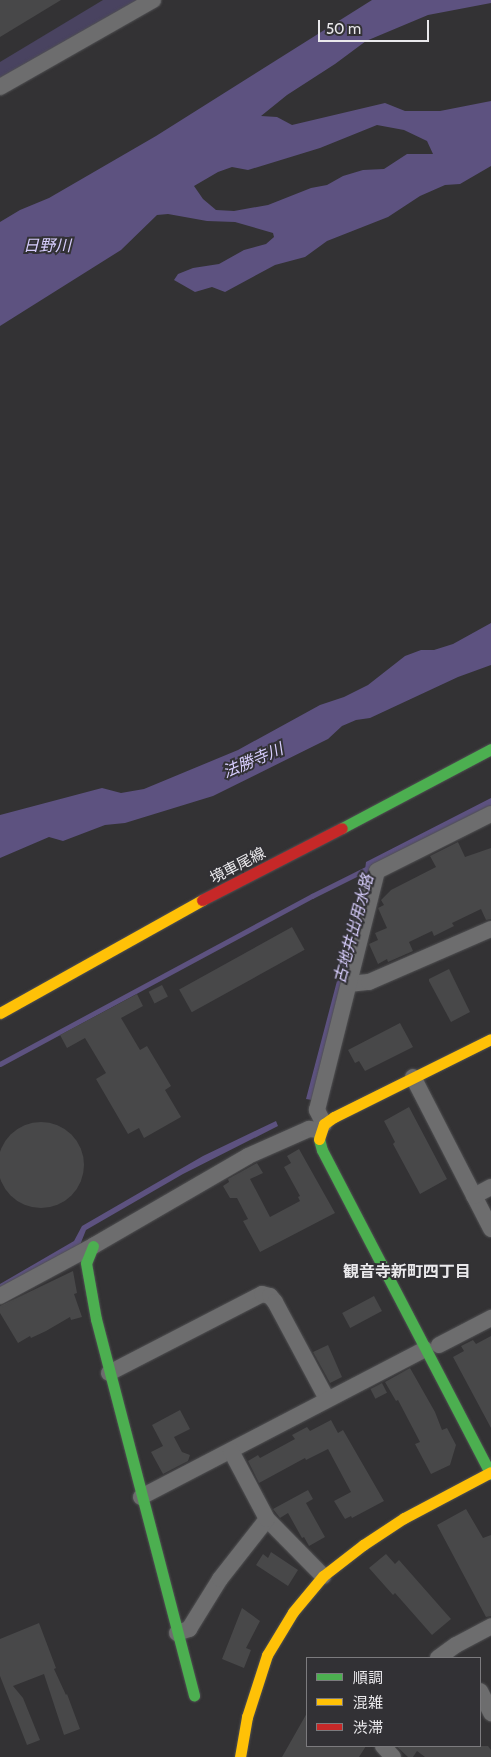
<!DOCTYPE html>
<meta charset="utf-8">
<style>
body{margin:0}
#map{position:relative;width:491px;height:1757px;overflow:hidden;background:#333234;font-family:Cabin,"Noto Sans JP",sans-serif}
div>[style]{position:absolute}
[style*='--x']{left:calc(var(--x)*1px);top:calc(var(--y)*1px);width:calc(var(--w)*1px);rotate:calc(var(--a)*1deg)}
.green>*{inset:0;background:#494360}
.water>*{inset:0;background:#5d5280}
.stream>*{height:4.5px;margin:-2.25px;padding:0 2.25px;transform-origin:2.25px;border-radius:2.25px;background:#5d5280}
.building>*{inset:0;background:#484849;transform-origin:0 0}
.round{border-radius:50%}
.roads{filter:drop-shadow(0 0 1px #505052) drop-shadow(0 0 1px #505052)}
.street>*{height:16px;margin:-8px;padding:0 8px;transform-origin:8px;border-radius:8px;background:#6d6d6e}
.fast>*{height:11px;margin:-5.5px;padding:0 5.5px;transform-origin:5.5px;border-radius:5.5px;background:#4caf50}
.slow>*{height:11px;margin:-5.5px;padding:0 5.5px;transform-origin:5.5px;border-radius:5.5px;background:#ffc107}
.jam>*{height:11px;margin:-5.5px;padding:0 5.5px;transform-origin:5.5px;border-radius:5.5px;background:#c62828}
span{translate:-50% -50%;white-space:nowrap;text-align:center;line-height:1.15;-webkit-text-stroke:4px #323135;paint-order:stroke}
.street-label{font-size:15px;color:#eae9ec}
.water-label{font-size:16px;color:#d7cdfd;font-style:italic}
.neighbourhood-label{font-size:16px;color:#eae9ec;font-weight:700}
.legend{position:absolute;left:306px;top:1657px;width:175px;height:90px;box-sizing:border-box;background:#323135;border:1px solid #7c7b7e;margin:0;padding:6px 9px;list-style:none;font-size:15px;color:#eae9ec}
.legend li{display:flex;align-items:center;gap:10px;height:25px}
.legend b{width:25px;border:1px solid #7c7b7e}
.scale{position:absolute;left:318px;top:20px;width:111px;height:22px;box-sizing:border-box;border:2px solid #eae9ec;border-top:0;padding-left:6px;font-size:15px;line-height:18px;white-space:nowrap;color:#eae9ec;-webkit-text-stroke:4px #323135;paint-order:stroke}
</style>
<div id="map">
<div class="green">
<i style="clip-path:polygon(103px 0,144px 0,0 83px,0 62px)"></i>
</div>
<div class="water">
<i style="clip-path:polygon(evenodd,372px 0,491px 0,491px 3px,428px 15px,366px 41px,335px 64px,287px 95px,261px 116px,277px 117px,292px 125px,385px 103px,405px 111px,440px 111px,491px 101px,491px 166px,460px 184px,445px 185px,420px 196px,388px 217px,327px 241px,305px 257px,275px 265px,225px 292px,212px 287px,195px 292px,174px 280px,178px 274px,193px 268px,219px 264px,244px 250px,266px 244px,274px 237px,273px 233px,235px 222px,207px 221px,168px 214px,157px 215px,121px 250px,0 326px,0 222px,20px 210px,49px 198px,156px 136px,372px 0,377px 125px,404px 130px,427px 141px,433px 154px,407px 154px,384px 169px,363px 170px,343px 176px,327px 185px,311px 188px,268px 205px,234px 211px,216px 210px,203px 199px,194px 186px,218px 172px,232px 167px,248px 170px,320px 148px,377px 125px)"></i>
<i style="clip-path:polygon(491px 623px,491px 665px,458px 677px,370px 718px,356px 720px,342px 726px,328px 739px,213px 796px,125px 823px,105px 825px,63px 841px,49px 837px,0 858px,0 815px,102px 788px,121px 793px,144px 789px,238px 750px,320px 705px,344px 697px,368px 685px,405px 656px,421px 650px,434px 650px,453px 644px)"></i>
<i style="clip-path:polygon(491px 798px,491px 808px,373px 867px,312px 1100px,306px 1099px,364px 878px,366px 862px)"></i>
<i style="clip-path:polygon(276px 1121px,278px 1126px,183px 1174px,86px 1230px,80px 1245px,0 1291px,0 1284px,74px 1241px,82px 1226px,203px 1156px)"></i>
</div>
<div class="stream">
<i style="--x:0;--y:1064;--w:354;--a:-28.3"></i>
<i style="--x:312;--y:896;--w:65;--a:-26.6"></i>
</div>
<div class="building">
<i style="clip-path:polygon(0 0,61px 0,0 37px)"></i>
<i style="clip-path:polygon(458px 842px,465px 857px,491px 848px,491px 919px,486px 920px,481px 909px,452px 923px,454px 926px,434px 936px,432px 931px,409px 942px,413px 951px,388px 962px,387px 959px,378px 964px,369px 944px,378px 940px,375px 933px,387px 928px,378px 908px,384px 905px,381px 900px,391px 890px,436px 867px,430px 856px)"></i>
<i style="left:292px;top:927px;width:26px;height:129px;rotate:61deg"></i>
<i style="clip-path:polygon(449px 969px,470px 1012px,451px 1022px,429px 981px,429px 979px)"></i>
<i style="left:162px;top:985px;width:13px;height:15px;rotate:63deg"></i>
<i style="clip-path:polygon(137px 994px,143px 1006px,121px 1018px,140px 1050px,147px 1046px,171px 1086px,165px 1090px,181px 1117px,144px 1138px,139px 1128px,128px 1134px,96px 1079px,106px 1073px,85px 1038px,67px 1048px,60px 1035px)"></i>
<i style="clip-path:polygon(400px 1023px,413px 1047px,365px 1071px,359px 1061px,355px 1063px,348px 1050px)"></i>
<i style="clip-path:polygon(409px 1107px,447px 1179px,420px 1194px,393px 1144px,395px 1142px,384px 1121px)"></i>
<i class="round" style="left:-2px;top:1122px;width:86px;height:86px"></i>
<i style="clip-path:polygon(299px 1149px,335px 1213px,260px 1252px,243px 1221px,248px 1219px,237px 1198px,230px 1198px,223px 1186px,229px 1182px,228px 1179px,257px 1163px,263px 1173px,250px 1179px,270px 1217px,300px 1201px,298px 1197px,300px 1196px,284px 1167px,291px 1163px,287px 1156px)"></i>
<i style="clip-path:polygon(73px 1271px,77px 1293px,74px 1294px,82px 1317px,71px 1320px,70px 1317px,46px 1331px,31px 1338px,30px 1336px,18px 1343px,0 1313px,0 1306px)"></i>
<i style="left:374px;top:1296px;width:17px;height:36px;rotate:62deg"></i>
<i style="clip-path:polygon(491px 1336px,491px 1428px,453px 1357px,464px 1351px,461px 1346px,473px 1340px,476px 1344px)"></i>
<i style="clip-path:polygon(328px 1345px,342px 1377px,330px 1383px,313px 1352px)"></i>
<i style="clip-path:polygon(410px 1368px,435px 1412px,442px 1430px,447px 1428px,456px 1445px,450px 1465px,431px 1474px,415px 1444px,420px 1442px,398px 1400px,396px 1401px,385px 1382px)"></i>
<i style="left:382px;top:1383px;width:11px;height:13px;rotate:63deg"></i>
<i style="clip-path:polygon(180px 1410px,190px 1429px,174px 1437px,182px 1452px,190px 1455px,188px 1461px,163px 1474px,151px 1452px,163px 1446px,152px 1425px)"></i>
<i style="clip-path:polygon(331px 1420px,338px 1433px,343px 1430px,384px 1501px,352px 1518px,351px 1516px,345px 1519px,334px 1501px,351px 1492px,328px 1449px,306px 1460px,305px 1458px,259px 1483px,248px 1461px,258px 1455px,260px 1458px,295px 1439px,292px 1435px,307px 1427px,310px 1431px)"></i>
<i style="clip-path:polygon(308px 1490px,313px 1499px,306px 1503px,325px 1537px,309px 1546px,304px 1537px,302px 1538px,288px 1513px,280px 1518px,273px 1509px)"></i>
<i style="clip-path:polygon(466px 1509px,483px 1538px,491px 1535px,491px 1616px,486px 1617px,437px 1525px)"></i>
<i style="clip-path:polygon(271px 1552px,298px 1570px,288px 1586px,256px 1565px,263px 1554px,268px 1558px)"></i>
<i style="clip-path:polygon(386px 1554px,395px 1564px,399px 1560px,451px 1619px,432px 1635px,395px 1593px,393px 1595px,369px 1568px)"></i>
<i style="clip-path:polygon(242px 1608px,260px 1621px,246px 1648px,251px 1650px,244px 1668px,222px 1659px)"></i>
<i style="clip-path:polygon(39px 1623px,56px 1668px,54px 1669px,66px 1695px,67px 1694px,80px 1729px,64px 1735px,44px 1674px,13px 1686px,23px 1698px,40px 1740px,27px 1745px,0 1676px,0 1639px)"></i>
<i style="clip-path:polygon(307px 1713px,307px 1746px,366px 1746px,359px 1757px,282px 1757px)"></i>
<i style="clip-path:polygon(396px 1746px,488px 1746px,491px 1750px,491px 1757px,425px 1757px,417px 1751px,413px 1757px,408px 1757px)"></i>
</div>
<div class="roads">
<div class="street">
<i style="--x:0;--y:87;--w:176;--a:-29.6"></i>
<i style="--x:349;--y:984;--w:20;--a:-6"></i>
<i style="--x:369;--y:982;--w:133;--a:-23.5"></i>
<i style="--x:413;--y:1077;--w:171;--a:62.8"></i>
<i style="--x:324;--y:1124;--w:16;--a:-117"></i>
<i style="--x:317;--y:1110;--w:246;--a:-75.9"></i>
<i style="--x:377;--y:871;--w:127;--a:-26.6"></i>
<i style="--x:474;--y:1196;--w:19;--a:-28"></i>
<i style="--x:0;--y:1296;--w:106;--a:-28.3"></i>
<i style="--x:93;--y:1246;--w:179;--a:-30.1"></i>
<i style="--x:248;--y:1156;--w:67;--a:-23.9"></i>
<i style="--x:309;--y:1129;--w:11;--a:5"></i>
<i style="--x:439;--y:1345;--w:59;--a:-27.4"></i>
<i style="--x:109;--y:1373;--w:172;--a:-27.3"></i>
<i style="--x:262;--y:1294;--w:8;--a:14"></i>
<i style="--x:270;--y:1296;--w:8;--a:50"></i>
<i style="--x:275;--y:1302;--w:110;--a:61.8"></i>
<i style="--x:141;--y:1497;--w:320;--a:-27.5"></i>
<i style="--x:267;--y:1519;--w:80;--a:45.5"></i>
<i style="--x:177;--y:1633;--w:13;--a:-18"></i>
<i style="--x:189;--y:1629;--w:59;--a:-58.2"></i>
<i style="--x:220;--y:1579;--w:76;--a:-51.9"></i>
<i style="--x:267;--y:1519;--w:77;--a:-117.9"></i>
<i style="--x:438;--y:1658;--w:22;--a:-36"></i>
<i style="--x:456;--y:1645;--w:40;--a:-28"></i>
<i style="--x:480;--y:1691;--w:25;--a:63"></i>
<i style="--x:383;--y:1746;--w:15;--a:48"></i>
</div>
<div class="fast">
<i style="--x:342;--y:828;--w:169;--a:-27.9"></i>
<i style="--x:319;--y:1139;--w:11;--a:75"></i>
<i style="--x:322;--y:1150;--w:365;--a:62.5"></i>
<i style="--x:93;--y:1246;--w:18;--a:112"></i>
<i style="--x:86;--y:1263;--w:57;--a:79.9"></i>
<i style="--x:96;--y:1319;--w:389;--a:75.4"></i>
</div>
<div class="slow">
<i style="--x:0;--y:1013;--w:231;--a:-29.2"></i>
<i style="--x:319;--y:1139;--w:16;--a:-72"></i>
<i style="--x:324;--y:1124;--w:12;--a:-35"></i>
<i style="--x:334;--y:1117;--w:175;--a:-26.4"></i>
<i style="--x:240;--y:1757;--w:41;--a:-80.1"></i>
<i style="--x:247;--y:1717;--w:65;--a:-72.1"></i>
<i style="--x:267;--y:1655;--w:50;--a:-58.8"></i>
<i style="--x:293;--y:1612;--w:47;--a:-50.2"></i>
<i style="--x:323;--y:1576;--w:51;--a:-37.8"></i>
<i style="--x:363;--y:1545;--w:49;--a:-33.4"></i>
<i style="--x:404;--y:1518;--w:98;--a:-27.9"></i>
</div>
<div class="jam">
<i style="--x:202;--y:900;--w:157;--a:-27.2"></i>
</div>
</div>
<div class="street-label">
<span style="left:238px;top:866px;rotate:-27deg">境車尾線</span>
</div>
<div class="water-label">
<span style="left:47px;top:246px">日野川</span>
<span style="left:253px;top:761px;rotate:-23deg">法勝寺川</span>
<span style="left:354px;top:929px;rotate:-75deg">古地井出用水路</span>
</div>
<div class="neighbourhood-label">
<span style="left:407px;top:1272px">観音寺新町四丁目</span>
</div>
<ul class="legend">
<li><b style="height:6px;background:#4caf50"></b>順調</li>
<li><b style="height:6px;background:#ffc107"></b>混雑</li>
<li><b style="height:6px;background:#c62828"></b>渋滞</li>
</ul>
<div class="scale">50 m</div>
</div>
